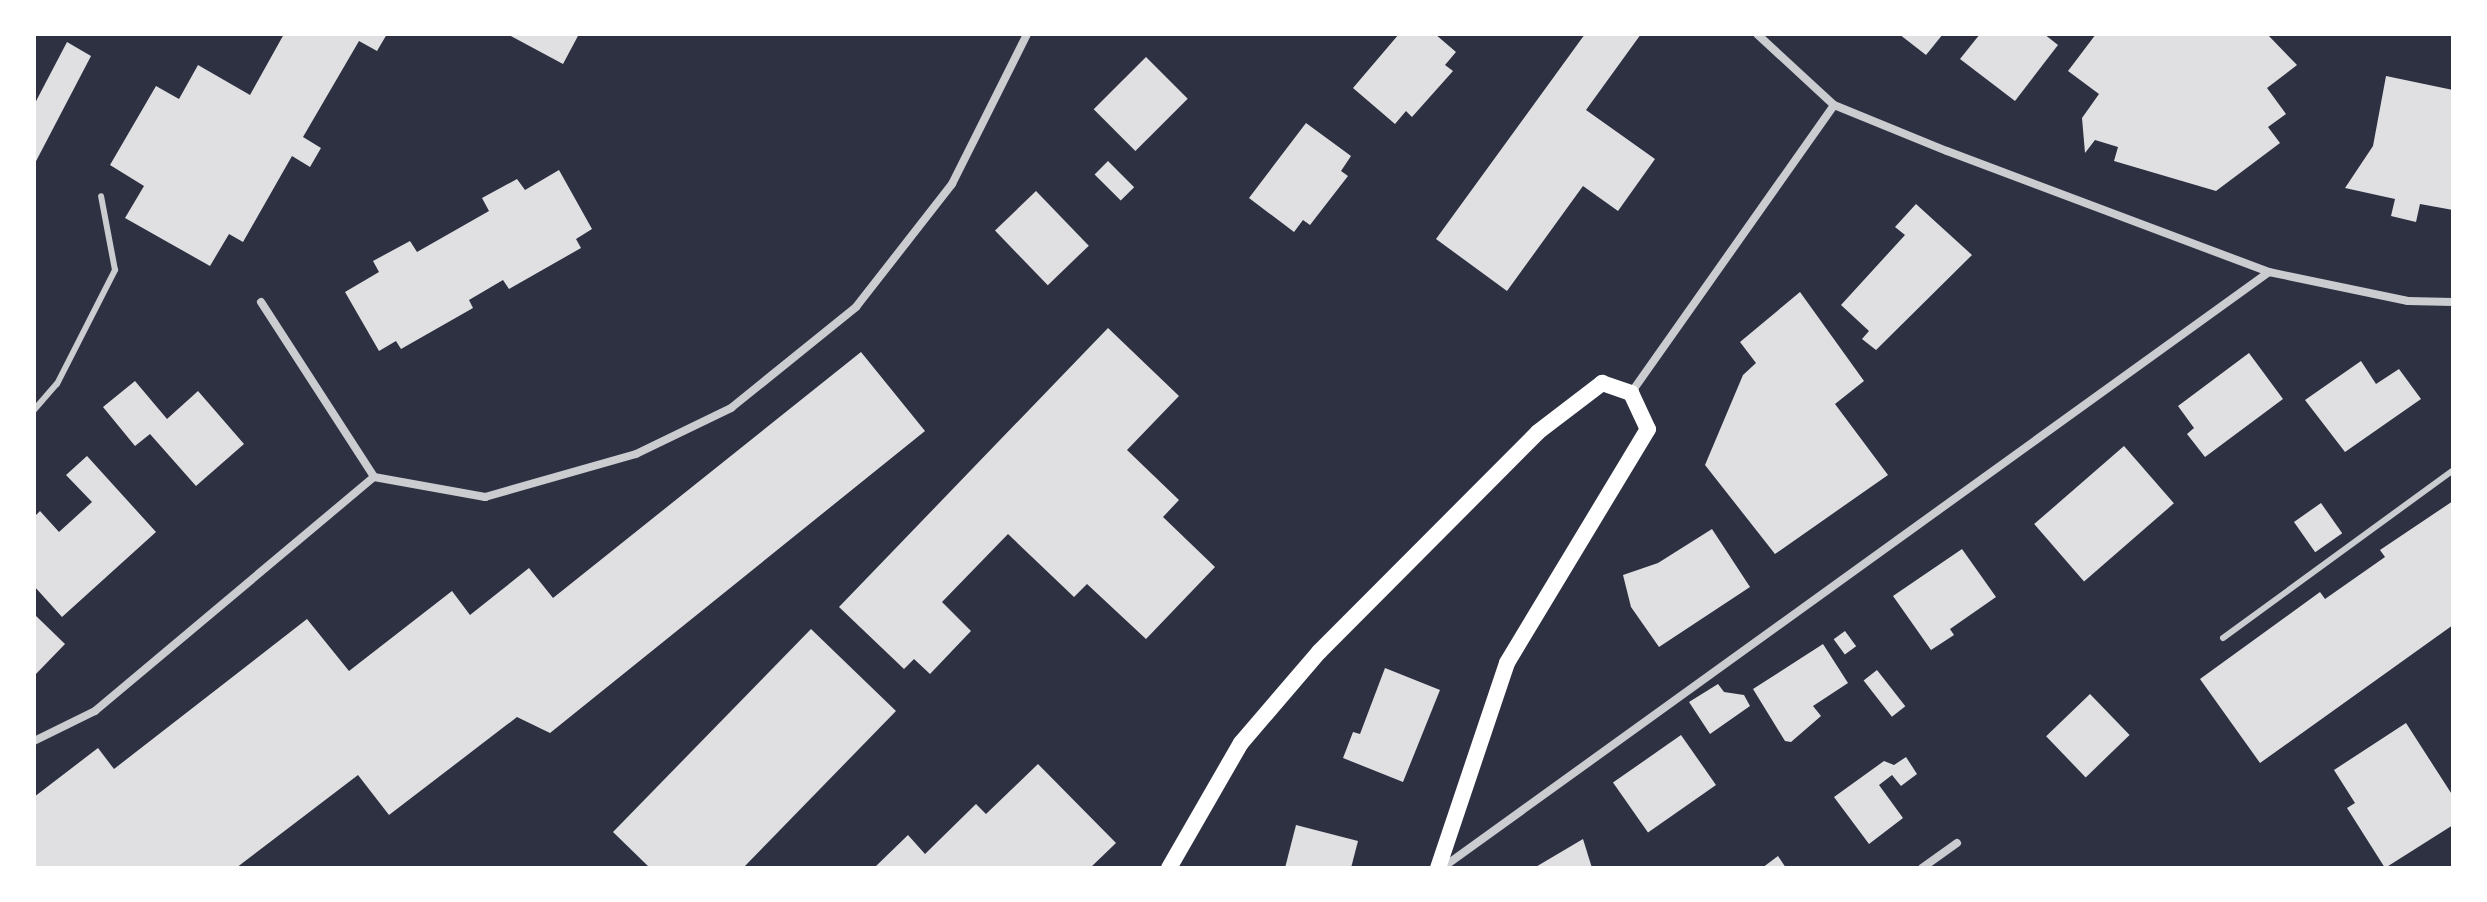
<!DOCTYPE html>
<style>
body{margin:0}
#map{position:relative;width:2487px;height:902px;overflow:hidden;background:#2d3142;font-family:Inter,sans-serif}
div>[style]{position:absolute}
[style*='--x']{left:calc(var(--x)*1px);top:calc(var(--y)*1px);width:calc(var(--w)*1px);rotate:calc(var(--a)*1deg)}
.building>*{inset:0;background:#e0e0e3;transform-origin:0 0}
.service>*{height:6px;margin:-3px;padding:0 3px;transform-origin:3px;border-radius:3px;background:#caccd0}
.minor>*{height:8px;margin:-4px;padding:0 4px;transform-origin:4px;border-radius:4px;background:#caccd0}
.secondary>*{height:16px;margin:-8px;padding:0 8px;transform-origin:8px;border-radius:8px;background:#fff}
span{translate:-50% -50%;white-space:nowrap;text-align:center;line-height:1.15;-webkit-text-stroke:8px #fff;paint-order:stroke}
.frame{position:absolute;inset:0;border:36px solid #fff;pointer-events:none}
</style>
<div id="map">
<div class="building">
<i style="clip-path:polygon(284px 34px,387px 34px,377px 51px,359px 41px,303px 137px,321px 148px,310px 167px,292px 156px,243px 242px,229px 234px,210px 266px,125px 218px,144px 186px,110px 165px,156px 86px,179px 99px,198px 65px,250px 95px)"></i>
<i style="clip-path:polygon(507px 34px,579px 34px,563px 64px)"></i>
<i style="clip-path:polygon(1399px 34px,1435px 34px,1456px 52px,1445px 65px,1453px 71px,1412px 117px,1406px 111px,1395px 124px,1353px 88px)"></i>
<i style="clip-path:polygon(1585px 34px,1641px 34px,1586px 110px,1655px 159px,1618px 211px,1583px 186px,1507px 291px,1436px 239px)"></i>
<i style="clip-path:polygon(1899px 34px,1943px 34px,1926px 55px)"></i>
<i style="clip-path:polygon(1980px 34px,2044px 34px,2058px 45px,2015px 101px,1960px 59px)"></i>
<i style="clip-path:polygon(2096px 34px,2267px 34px,2297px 65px,2267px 88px,2286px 114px,2268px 127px,2280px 143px,2216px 191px,2114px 161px,2118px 147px,2095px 140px,2085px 153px,2082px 118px,2099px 94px,2068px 71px)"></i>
<i style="clip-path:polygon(67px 42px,91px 56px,34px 165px,34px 105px)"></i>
<i style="left:1146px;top:57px;width:59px;height:74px;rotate:45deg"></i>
<i style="clip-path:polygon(2386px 76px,2453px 90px,2453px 210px,2420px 204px,2416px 222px,2391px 216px,2395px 199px,2345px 188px,2373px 146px)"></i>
<i style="clip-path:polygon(1306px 123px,1351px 156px,1341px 171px,1348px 176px,1310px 225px,1303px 220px,1294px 232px,1249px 198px)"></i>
<i style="left:1108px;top:161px;width:37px;height:19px;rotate:45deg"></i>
<i style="clip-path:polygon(559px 170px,592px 229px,576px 239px,581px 248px,509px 289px,503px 280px,469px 300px,473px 308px,401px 349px,396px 341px,379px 351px,345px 292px,379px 272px,373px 261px,410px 241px,417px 252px,489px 211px,482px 198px,517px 179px,525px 190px)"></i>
<i style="left:1036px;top:191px;width:76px;height:57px;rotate:46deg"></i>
<i style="clip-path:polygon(1916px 204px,1972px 255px,1876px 350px,1862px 339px,1869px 331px,1841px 305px,1905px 235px,1895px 227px)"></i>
<i style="clip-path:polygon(1800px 292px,1864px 381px,1835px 404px,1888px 475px,1775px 554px,1705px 465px,1743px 375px,1756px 363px,1740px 342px)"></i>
<i style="clip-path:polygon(1108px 328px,1179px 396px,1127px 450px,1179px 500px,1163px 517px,1215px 567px,1146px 639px,1087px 584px,1074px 597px,1008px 534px,942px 602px,971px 631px,930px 674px,914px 659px,904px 669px,839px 607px)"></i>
<i style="clip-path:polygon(861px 352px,925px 431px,550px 733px,517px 717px,389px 815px,358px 775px,236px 868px,34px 868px,34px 797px,98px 748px,114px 769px,307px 619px,349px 671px,452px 591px,470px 615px,529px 568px,553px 598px)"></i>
<i style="clip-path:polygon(2249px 353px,2283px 399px,2205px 457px,2187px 434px,2194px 428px,2178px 406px)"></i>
<i style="clip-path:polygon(2361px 361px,2376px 384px,2399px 369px,2421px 399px,2345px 452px,2305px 400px)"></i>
<i style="clip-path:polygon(135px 381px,167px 419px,198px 391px,244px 444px,196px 486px,150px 434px,135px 446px,103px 407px)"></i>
<i style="left:2124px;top:446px;width:76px;height:119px;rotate:49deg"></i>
<i style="clip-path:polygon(87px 456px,156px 532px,62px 617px,34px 586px,34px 517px,40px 511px,59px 532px,92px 502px,66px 475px)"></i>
<i style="clip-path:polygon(2453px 501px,2453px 625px,2260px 763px,2200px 679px,2320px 592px,2325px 599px,2385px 557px,2380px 550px)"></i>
<i style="left:2321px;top:503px;width:37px;height:33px;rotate:55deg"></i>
<i style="clip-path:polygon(1712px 529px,1750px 587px,1659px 647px,1631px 607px,1623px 575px,1658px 563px)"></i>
<i style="clip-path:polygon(1962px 549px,1996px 597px,1950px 629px,1954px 635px,1931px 650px,1893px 596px)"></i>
<i style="clip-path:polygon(34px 614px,65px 644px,34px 676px)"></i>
<i style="clip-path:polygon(811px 629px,896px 711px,743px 868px,650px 868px,613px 832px)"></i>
<i style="left:1845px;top:631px;width:19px;height:14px;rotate:54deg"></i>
<i style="clip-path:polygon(1823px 644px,1848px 683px,1813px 706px,1821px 716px,1791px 742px,1785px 741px,1753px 689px)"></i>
<i style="clip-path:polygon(1385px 668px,1440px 690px,1403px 782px,1343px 758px,1353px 732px,1360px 734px)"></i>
<i style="left:1877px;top:670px;width:46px;height:17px;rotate:52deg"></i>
<i style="clip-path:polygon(1718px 684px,1724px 692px,1744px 695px,1750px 706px,1710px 734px,1689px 702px)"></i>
<i style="left:2090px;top:694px;width:57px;height:61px;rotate:46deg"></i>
<i style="clip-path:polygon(2406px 723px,2453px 796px,2453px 825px,2385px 868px,2347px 808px,2355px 803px,2334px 770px)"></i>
<i style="left:1681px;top:735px;width:61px;height:83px;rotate:55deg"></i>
<i style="clip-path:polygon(1906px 757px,1917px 774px,1901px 786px,1892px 775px,1879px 785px,1903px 818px,1869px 844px,1834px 797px,1884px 761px,1894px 765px)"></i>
<i style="clip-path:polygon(1038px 764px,1116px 843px,1090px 868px,874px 868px,908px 835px,925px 854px,976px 804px,986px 814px)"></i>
<i style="clip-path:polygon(1296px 825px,1358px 841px,1351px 868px,1285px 868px)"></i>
<i style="clip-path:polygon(1583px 839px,1592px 868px,1534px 868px)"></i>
<i style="clip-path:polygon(1778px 856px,1786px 868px,1762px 868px)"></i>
</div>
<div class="service">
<i style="--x:34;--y:410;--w:35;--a:-49"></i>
<i style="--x:57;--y:384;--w:128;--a:-63"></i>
<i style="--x:115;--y:270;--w:75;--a:-100.7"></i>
<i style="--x:2223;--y:638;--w:285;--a:-36.1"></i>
</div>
<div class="minor">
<i style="--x:1757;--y:34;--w:105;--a:42.7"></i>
<i style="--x:1834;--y:105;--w:122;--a:22.2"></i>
<i style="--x:1947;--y:151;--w:344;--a:20.6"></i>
<i style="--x:2269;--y:272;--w:142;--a:11.8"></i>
<i style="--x:2408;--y:301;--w:45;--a:1.3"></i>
<i style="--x:261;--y:302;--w:208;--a:57.1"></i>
<i style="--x:1631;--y:393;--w:352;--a:-54.8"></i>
<i style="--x:34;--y:741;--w:68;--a:-26.2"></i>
<i style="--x:95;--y:711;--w:364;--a:-40"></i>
<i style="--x:374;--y:477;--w:113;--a:10.2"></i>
<i style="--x:485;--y:497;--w:157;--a:-15.9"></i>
<i style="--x:636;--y:454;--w:106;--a:-25.8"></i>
<i style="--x:731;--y:408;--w:161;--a:-38.9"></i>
<i style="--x:856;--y:307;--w:156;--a:-52"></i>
<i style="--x:952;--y:184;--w:168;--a:-63.4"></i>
<i style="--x:1442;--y:868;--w:1019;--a:-35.78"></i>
<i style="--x:1922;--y:868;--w:43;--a:-35.5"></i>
</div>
<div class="secondary">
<i style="--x:1169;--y:868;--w:144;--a:-60.1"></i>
<i style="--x:1241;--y:743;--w:120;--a:-49.4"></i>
<i style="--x:1319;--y:652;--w:310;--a:-45.1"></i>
<i style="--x:1538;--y:432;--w:81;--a:-37.4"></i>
<i style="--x:1602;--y:383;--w:31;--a:19"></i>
<i style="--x:1631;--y:393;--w:40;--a:65"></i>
<i style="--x:1648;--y:429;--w:273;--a:121.1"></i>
<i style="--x:1507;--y:663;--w:216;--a:108.6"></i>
</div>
<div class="frame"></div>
</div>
